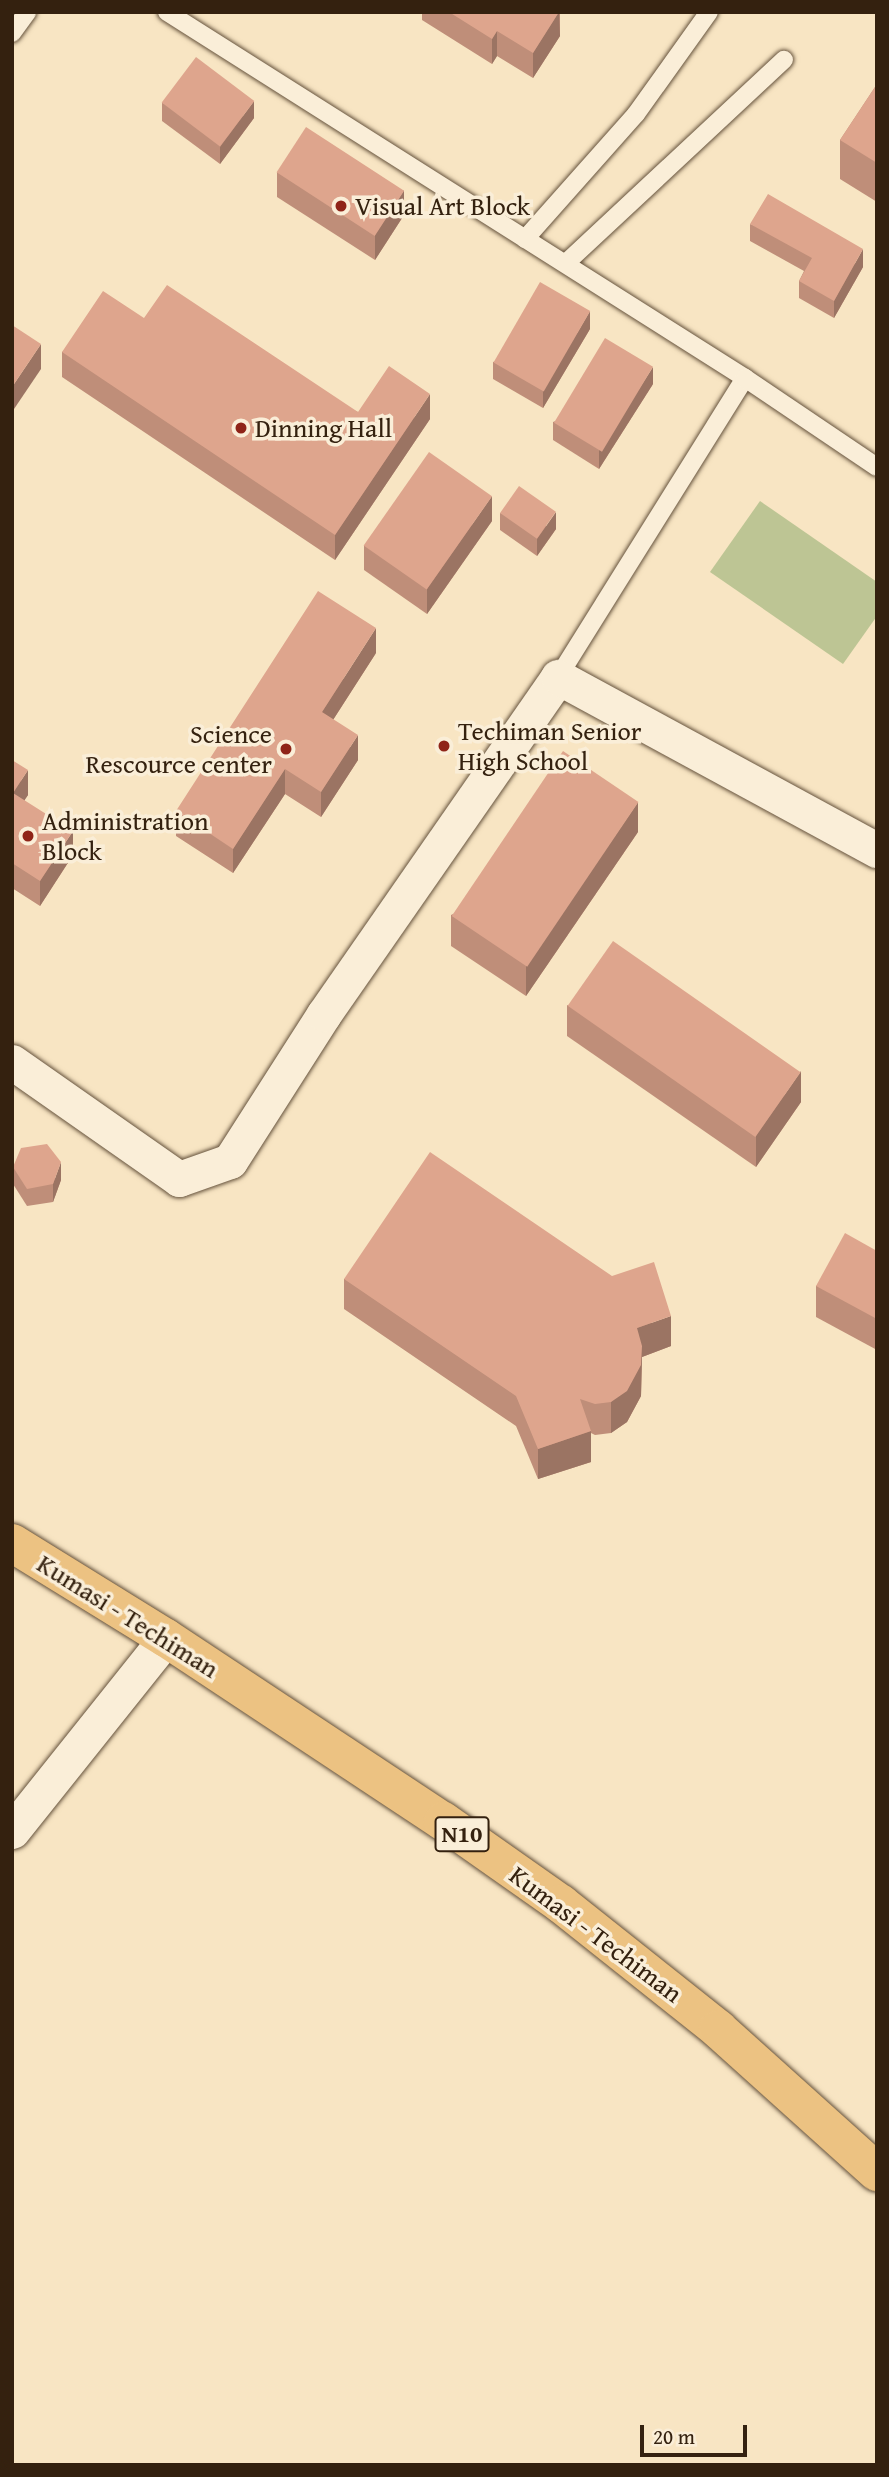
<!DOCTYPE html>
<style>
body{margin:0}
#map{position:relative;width:889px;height:2477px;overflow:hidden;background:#f8e5c3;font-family:"Gentium Book Plus",serif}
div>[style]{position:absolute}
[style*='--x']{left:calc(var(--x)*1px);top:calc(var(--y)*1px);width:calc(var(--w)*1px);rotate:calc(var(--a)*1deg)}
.green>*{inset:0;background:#bdc594}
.roads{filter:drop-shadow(0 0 2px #65523c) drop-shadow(0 0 2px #65523c)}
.lane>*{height:18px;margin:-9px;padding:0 9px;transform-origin:9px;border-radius:9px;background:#faeed8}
.street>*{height:35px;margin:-17.5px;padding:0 17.5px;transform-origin:17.5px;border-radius:17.5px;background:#faeed8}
.highway>*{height:38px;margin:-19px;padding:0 19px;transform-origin:19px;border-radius:19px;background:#ecc282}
.wall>*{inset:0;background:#bf8e79}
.shaded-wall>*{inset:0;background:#9b7463}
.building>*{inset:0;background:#dea58d;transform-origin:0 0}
.dots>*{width:19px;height:19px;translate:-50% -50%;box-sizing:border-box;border:4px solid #faeed8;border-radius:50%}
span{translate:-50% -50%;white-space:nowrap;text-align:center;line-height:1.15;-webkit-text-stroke:7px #faeed8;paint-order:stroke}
.shield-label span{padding:2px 5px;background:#faeed8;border:2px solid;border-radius:5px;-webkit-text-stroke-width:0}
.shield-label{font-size:24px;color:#34210f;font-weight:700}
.poi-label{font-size:26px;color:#34210f}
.left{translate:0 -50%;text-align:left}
.right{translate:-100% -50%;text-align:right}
.street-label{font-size:26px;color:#34210f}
.frame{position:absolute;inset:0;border:14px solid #34210f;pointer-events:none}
.scale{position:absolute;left:640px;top:2425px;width:107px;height:32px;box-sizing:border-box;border:4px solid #34210f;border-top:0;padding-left:9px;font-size:21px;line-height:24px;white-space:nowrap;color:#34210f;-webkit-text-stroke:5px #faeed8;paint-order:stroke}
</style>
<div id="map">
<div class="green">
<i style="clip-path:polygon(760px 501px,877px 582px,877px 616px,843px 664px,710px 572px)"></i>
</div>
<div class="roads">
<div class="lane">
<i style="--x:167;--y:12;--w:684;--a:32.34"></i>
<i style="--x:745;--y:378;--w:353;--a:122"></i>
<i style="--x:12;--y:33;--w:26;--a:-54"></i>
<i style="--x:525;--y:239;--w:167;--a:-48.4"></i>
<i style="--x:636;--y:114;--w:125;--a:-54.4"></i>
<i style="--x:566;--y:263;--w:298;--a:-43"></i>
<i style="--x:745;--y:378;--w:159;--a:34"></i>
</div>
<div class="street">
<i style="--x:12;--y:1062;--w:204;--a:35"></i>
<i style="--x:179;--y:1179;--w:54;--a:-19.4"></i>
<i style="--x:230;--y:1161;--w:174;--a:-57.4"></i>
<i style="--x:324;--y:1014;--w:410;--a:-55.2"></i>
<i style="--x:558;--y:677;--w:363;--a:28.5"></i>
<i style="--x:12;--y:1831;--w:247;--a:-51.4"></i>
</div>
<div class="highway">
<i style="--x:12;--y:1543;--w:181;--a:31.7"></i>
<i style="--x:166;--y:1638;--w:332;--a:33.5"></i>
<i style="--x:443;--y:1821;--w:144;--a:35.1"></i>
<i style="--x:561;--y:1904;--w:201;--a:38.5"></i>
<i style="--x:718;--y:2029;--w:214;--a:42"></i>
</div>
</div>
<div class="wall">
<i style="clip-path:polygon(422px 12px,560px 12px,560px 36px,533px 78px,497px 56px,492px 64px,422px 20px)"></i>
<i style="clip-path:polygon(877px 84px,877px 202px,840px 179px,840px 140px)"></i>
<i style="clip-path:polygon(162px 103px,254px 118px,220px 164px,162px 121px)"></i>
<i style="clip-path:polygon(277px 172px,404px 215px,375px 260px,277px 197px)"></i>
<i style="clip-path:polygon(750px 224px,863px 267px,834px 318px,799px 298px,799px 281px,804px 271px,750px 241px)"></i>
<i style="clip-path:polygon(144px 318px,358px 412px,430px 419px,335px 560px,62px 377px,62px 352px)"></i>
<i style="clip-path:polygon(590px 329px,543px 408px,493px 379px,493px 362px)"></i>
<i style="clip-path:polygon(653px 384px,599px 469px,553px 440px,553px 422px)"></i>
<i style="clip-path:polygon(500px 513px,556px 529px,537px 556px,500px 530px)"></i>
<i style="clip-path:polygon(492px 521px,427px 614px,364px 570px,364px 546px)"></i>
<i style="clip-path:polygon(376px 653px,333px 720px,358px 760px,321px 817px,285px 794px,233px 873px,176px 836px,176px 811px)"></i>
<i style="clip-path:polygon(12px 760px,28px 795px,24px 800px,73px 855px,40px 906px,12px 888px)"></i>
<i style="clip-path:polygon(638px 832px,526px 996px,451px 946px,451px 915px)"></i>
<i style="clip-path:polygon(567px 1005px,801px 1102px,756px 1167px,567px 1036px)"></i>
<i style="clip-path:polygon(13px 1167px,61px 1180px,53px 1202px,27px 1206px,13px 1184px)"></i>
<i style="clip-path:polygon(877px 1251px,877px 1350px,816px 1317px,816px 1286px)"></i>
<i style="clip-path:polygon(612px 1276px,671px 1346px,642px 1357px,641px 1396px,627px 1422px,611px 1433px,595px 1435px,591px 1433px,591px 1462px,538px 1479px,516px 1426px,344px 1309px,344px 1279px)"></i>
</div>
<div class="shaded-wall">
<i style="clip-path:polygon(559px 12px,560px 36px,533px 78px,533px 53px)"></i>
<i style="clip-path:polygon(497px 31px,497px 56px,492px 64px,492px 39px)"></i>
<i style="clip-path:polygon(254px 101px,254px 118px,220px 164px,220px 147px)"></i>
<i style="clip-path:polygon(404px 190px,404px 215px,375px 260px,375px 235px)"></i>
<i style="clip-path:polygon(863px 249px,863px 267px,834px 318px,834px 301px)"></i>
<i style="clip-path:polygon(590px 311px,590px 329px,543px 408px,543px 391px)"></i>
<i style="clip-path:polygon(41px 344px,41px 369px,12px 412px,12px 387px)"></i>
<i style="clip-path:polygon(653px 367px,653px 384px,599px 469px,599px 451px)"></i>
<i style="clip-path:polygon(430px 394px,430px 419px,335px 560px,335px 535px)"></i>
<i style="clip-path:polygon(492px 496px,492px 521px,427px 614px,427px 589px)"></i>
<i style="clip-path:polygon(556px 512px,556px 529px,537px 556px,537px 539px)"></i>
<i style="clip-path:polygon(376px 628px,376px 653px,322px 737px,322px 712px)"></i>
<i style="clip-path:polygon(358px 735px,358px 760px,321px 817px,321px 792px)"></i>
<i style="clip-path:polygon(285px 769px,285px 794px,233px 873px,233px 849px)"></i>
<i style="clip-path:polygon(28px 770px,28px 795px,13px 818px,13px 793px)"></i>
<i style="clip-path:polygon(638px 802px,638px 832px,526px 996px,526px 965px)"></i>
<i style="clip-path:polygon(73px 831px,73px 855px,40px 906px,40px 881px)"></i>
<i style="clip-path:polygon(801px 1071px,801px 1102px,756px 1167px,756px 1136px)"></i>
<i style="clip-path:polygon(61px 1162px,61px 1180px,53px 1202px,53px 1184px)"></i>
<i style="clip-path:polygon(671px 1316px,671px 1346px,642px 1357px,641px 1396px,627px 1422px,611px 1433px,611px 1402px,637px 1328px)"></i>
<i style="clip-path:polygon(591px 1431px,591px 1462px,538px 1479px,538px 1449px)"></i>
</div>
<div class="building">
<i style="clip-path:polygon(449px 12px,559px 12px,533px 53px,497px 31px,492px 39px)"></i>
<i style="left:196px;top:57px;width:73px;height:57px;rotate:37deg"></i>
<i style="clip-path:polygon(877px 84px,877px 163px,840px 140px)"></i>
<i style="left:306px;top:127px;width:117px;height:54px;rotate:33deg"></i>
<i style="clip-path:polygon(768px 194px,863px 249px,834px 301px,799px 281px,812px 258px,750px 224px)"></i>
<i style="left:540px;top:282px;width:58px;height:93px;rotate:30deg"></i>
<i style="clip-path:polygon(167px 285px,358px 412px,389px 366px,430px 394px,335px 535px,62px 352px,103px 291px,144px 318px)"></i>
<i style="clip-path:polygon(12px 325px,41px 344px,12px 387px)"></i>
<i style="left:605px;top:338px;width:56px;height:99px;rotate:31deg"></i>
<i style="left:429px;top:452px;width:77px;height:114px;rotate:35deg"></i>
<i style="left:519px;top:486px;width:45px;height:33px;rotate:35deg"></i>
<i style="clip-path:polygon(318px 591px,376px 628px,322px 712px,358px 735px,321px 792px,285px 769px,233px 849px,176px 811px)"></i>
<i style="left:563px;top:751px;width:91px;height:199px;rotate:34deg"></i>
<i style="clip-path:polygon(12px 760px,28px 770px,13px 793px,73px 831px,40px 881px,12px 863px)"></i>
<i style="left:613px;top:941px;width:229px;height:79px;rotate:35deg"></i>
<i style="clip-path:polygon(47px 1144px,61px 1162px,53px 1184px,27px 1189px,13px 1167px,21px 1148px)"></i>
<i style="clip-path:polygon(430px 1152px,612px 1276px,654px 1262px,671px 1316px,637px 1328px,642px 1346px,641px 1365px,627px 1391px,611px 1402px,595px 1404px,580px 1399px,591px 1431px,538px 1449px,516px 1396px,344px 1279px)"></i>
<i style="clip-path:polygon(845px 1233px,877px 1251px,877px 1319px,816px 1286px)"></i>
</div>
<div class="dots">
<i style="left:341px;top:206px;background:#8f2418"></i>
<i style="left:241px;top:428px;background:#8f2418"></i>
<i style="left:444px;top:746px;background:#8f2418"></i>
<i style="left:286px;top:749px;background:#8f2418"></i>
<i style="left:28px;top:836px;background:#8f2418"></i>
</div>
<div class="shield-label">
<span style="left:462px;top:1834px">N10</span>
</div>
<div class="poi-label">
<span class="left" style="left:355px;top:206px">Visual Art Block</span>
<span class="left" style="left:255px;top:428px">Dinning Hall</span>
<span class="left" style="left:458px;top:746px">Techiman Senior<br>High School</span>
<span class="right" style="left:272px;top:749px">Science<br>Rescource center</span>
<span class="left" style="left:42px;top:836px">Administration<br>Block</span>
</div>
<div class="street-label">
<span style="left:128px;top:1616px;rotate:32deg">Kumasi - Techiman</span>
<span style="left:596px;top:1934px;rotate:37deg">Kumasi - Techiman</span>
</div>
<div class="frame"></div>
<div class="scale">20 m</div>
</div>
